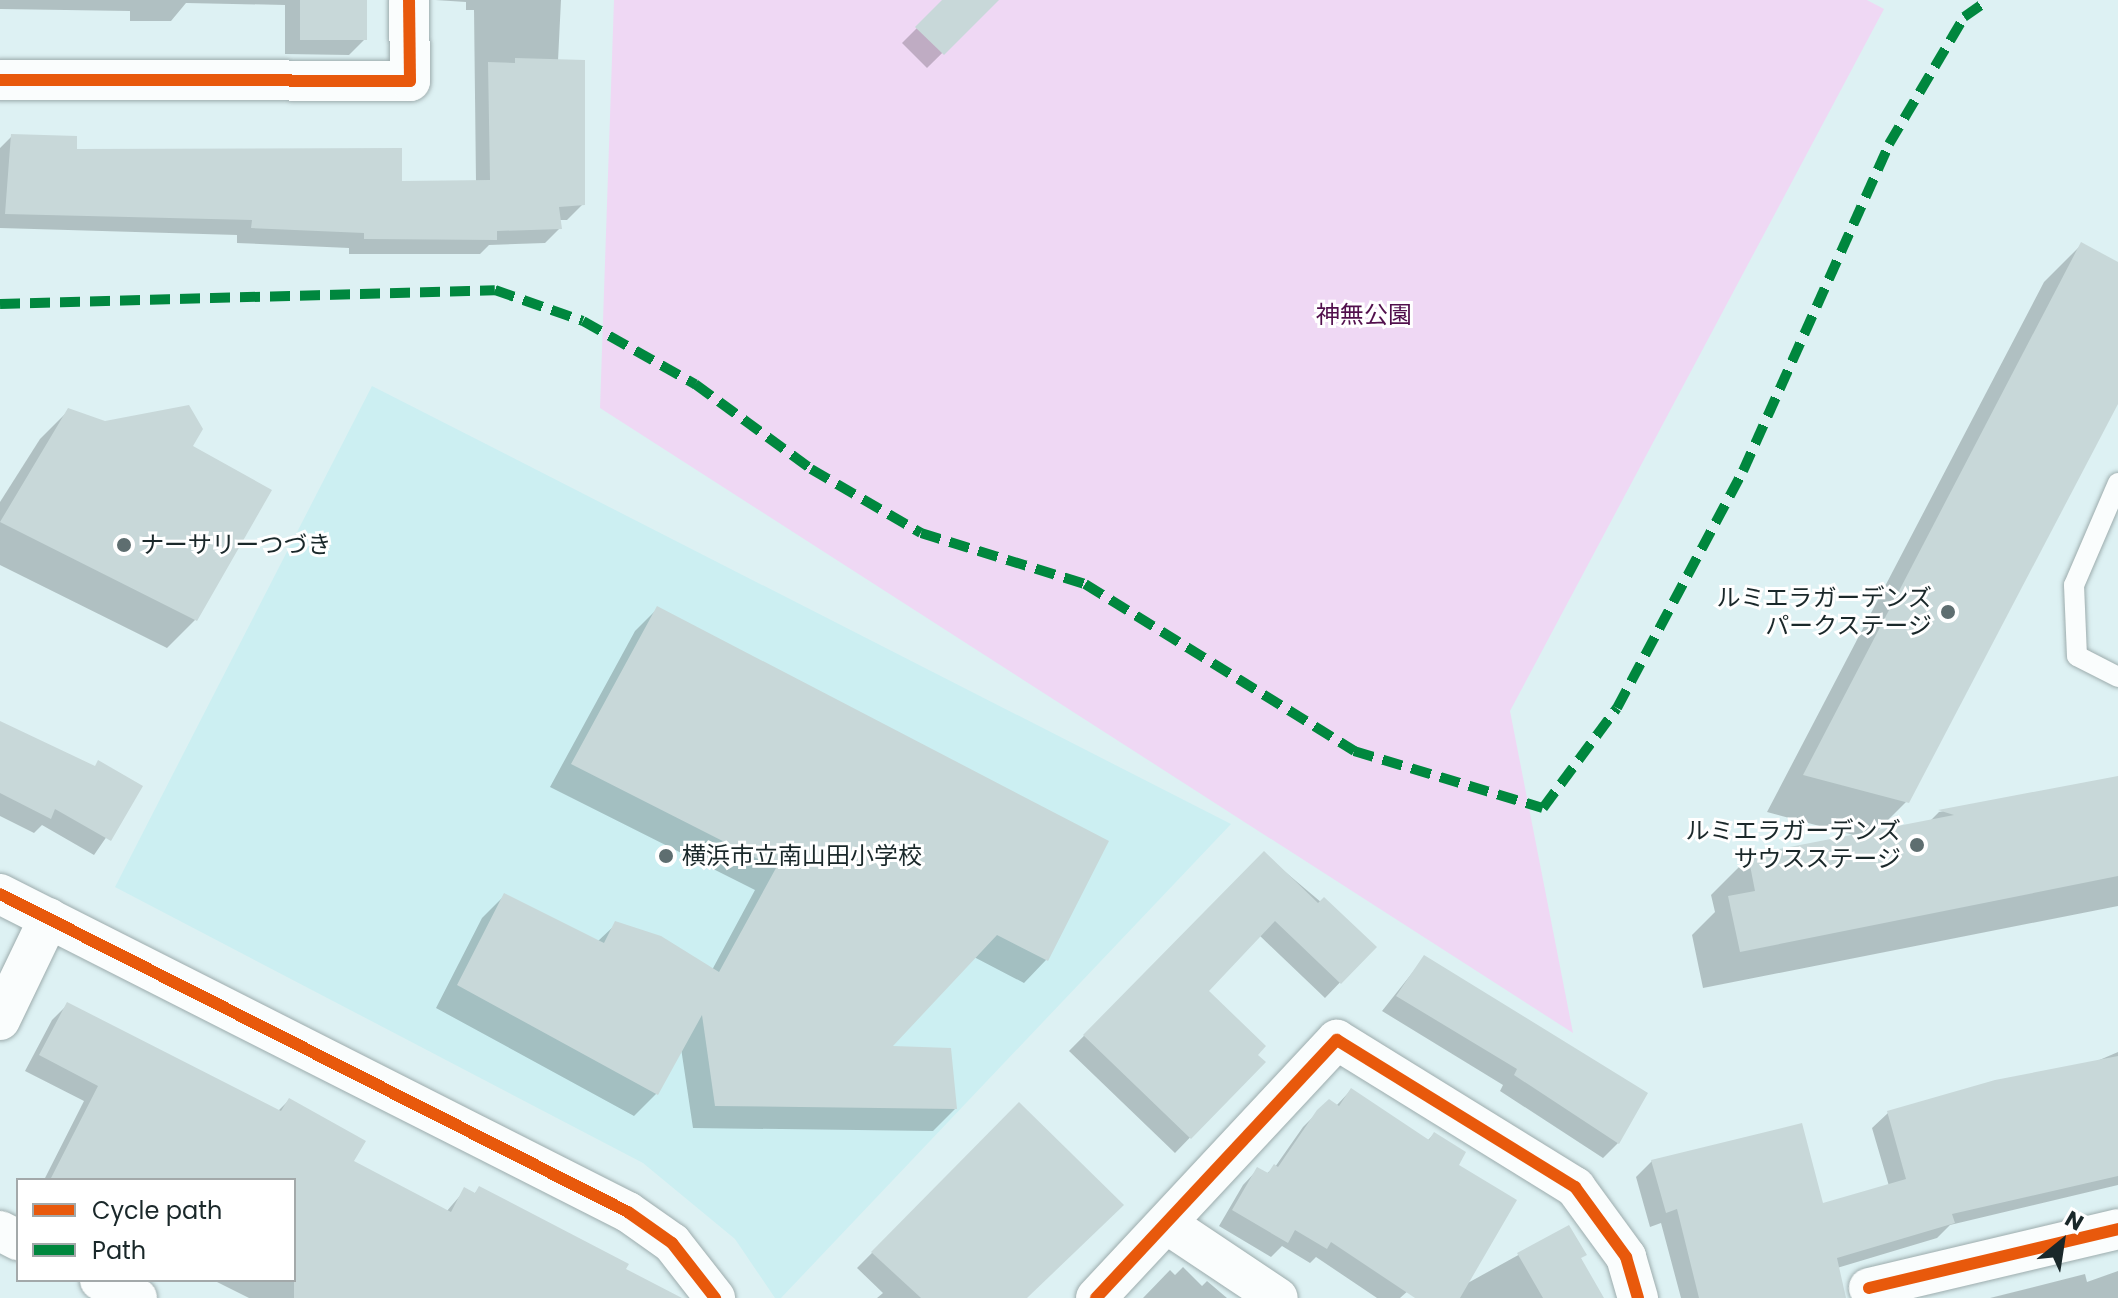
<!DOCTYPE html>
<meta charset="utf-8">
<style>
body{margin:0}
#map{position:relative;width:2118px;height:1298px;overflow:hidden;background:#ddf1f3;font-family:Poppins,"Noto Sans JP",sans-serif}
div>[style]{position:absolute}
[style*='--x']{left:calc(var(--x)*1px);top:calc(var(--y)*1px);width:calc(var(--w)*1px);rotate:calc(var(--a)*1deg)}
.built>*{inset:0;background:#cceff2}
.green>*{inset:0;background:#efd8f4}
.shadow>*{inset:0;background:#0003}
.building>*{inset:0;background:#c8d8d9;transform-origin:0 0}
.roads{filter:drop-shadow(0 0 2px #9dacad) drop-shadow(0 0 2px #9dacad)}
.service>*{height:20px;margin:-10px;padding:0 10px;transform-origin:10px;border-radius:10px;background:#fafdfd}
.minor>*{height:40px;margin:-20px;padding:0 20px;transform-origin:20px;border-radius:20px;background:#fafdfd}
.quiet>*{height:10px;margin-top:-5px;transform-origin:0;background:repeating-linear-gradient(90deg,#00873e 0 20px,transparent 0 30px)}
.cycleway>*{height:12px;margin:-6px;padding:0 6px;transform-origin:6px;border-radius:6px;background:#e8590c}
.dots>*{width:22px;height:22px;translate:-50% -50%;box-sizing:border-box;border:4px solid #fff;border-radius:50%}
span{translate:-50% -50%;white-space:nowrap;text-align:center;line-height:1.15;-webkit-text-stroke:6px #fff;paint-order:stroke}
.park-label{font-size:24px;color:#510f4c}
.poi-label{font-size:24px;color:#1a282a}
.left{translate:0 -50%;text-align:left}
.right{translate:-100% -50%;text-align:right}
.legend{position:absolute;left:16px;top:1178px;width:280px;height:104px;box-sizing:border-box;background:#fff;border:2px solid #a3a9aa;margin:0;padding:10px 14px;list-style:none;font-size:24px;color:#1a282a}
.legend li{display:flex;align-items:center;gap:16px;height:40px}
.legend b{width:40px;border:2px solid #a3a9aa}
.north{position:absolute;left:2022px;top:1202px;width:80px;height:80px;-webkit-text-stroke:6px #fff;paint-order:stroke;rotate:30deg;font-size:22px;font-weight:700;line-height:32px;text-align:center;color:#1a282a}
.north::after{content:'';display:block;margin:auto;width:28px;height:36px;background:#1a282a;clip-path:polygon(50% 0,100% 100%,50% 72%,0 100%)}
</style>
<div id="map">
<div class="built">
<i style="clip-path:polygon(372px 386px,1231px 824px,781px 1298px,775px 1298px,735px 1239px,643px 1163px,115px 887px)"></i>
</div>
<div class="green">
<i style="clip-path:polygon(614px 0,1867px 0,1884px 9px,1510px 711px,1573px 1033px,600px 408px)"></i>
</div>
<div class="shadow">
<i style="clip-path:polygon(0 0,365px 0,365px 39px,349px 55px,285px 54px,285px 5px,186px 3px,171px 21px,130px 21px,130px 11px,0 9px)"></i>
<i style="clip-path:polygon(435px 0,561px 0,558px 61px,583px 204px,567px 220px,559px 220px,560px 228px,545px 243px,489px 245px,480px 254px,349px 254px,349px 248px,237px 243px,237px 235px,0 228px,0 148px,12px 136px,75px 151px,400px 183px,476px 183px,474px 10px,466px 10px,466px 2px)"></i>
<i style="clip-path:polygon(945px 0,996px 0,927px 68px,902px 43px)"></i>
<i style="clip-path:polygon(2081px 245px,2118px 264px,2118px 399px,1907px 801px,1876px 832px,1929px 822px,1939px 812px,2118px 777px,2118px 906px,1703px 988px,1692px 935px,1715px 912px,1711px 895px,1749px 857px,1857px 836px,1767px 812px,2044px 282px)"></i>
<i style="clip-path:polygon(68px 411px,191px 447px,195px 620px,167px 648px,0 565px,0 502px,40px 439px)"></i>
<i style="clip-path:polygon(657px 609px,1106px 842px,1046px 960px,1024px 983px,974px 957px,889px 1047px,955px 1109px,933px 1131px,693px 1128px,681px 1048px,656px 1094px,634px 1116px,436px 1008px,482px 918px,505px 895px,597px 942px,616px 924px,712px 970px,755px 890px,550px 787px,635px 631px)"></i>
<i style="clip-path:polygon(0 725px,141px 787px,94px 855px,42px 825px,34px 833px,0 816px)"></i>
<i style="clip-path:polygon(1264px 854px,1374px 947px,1325px 998px,1259px 935px,1206px 991px,1263px 1062px,1175px 1153px,1069px 1051px)"></i>
<i style="clip-path:polygon(1424px 958px,1618px 1143px,1603px 1158px,1500px 1091px,1503px 1085px,1382px 1011px)"></i>
<i style="clip-path:polygon(67px 1005px,277px 1112px,289px 1100px,352px 1162px,446px 1212px,465px 1190px,473px 1195px,479px 1189px,623px 1270px,625px 1298px,249px 1298px,213px 1280px,294px 1280px,294px 1180px,44px 1180px,84px 1101px,25px 1071px,52px 1020px)"></i>
<i style="clip-path:polygon(2118px 1052px,2118px 1185px,1950px 1225px,1937px 1238px,1837px 1268px,1845px 1298px,1681px 1298px,1661px 1223px,1650px 1227px,1636px 1177px,1652px 1161px,1822px 1206px,1889px 1186px,1872px 1128px,1888px 1113px,2090px 1064px)"></i>
<i style="clip-path:polygon(1351px 1090px,1427px 1141px,1434px 1134px,1456px 1166px,1466px 1284px,1569px 1227px,1596px 1298px,1451px 1298px,1427px 1274px,1400px 1298px,1377px 1298px,1316px 1257px,1310px 1263px,1282px 1246px,1271px 1257px,1219px 1226px,1243px 1185px,1258px 1169px,1266px 1174px,1275px 1167px,1303px 1127px,1329px 1101px,1336px 1106px)"></i>
<i style="clip-path:polygon(1019px 1105px,997px 1298px,877px 1298px,883px 1293px,857px 1268px)"></i>
<i style="clip-path:polygon(1183px 1267px,1202px 1286px,1207px 1281px,1227px 1298px,1143px 1298px,1170px 1270px,1175px 1275px)"></i>
<i style="clip-path:polygon(2118px 1271px,2118px 1298px,1990px 1298px,2085px 1274px,2087px 1282px)"></i>
</div>
<div class="building">
<i style="left:300px;top:0;width:67px;height:40px"></i>
<i style="clip-path:polygon(942px 0,999px 0,944px 55px,915px 27px)"></i>
<i style="clip-path:polygon(515px 58px,585px 60px,585px 205px,559px 207px,562px 229px,497px 231px,497px 240px,364px 239px,364px 233px,251px 228px,252px 220px,5px 214px,11px 134px,77px 136px,77px 149px,402px 148px,402px 181px,490px 180px,488px 62px,515px 63px)"></i>
<i style="clip-path:polygon(2081px 242px,2118px 262px,2118px 404px,1909px 803px,1803px 775px)"></i>
<i style="clip-path:polygon(189px 405px,203px 429px,193px 446px,272px 490px,197px 621px,0 522px,68px 408px,105px 421px)"></i>
<i style="clip-path:polygon(657px 606px,1109px 841px,1048px 961px,997px 935px,893px 1046px,951px 1048px,957px 1109px,715px 1106px,702px 1015px,658px 1095px,457px 985px,504px 893px,604px 943px,615px 921px,661px 936px,719px 972px,776px 868px,571px 764px)"></i>
<i style="clip-path:polygon(0 721px,95px 766px,98px 760px,143px 786px,111px 841px,55px 809px,51px 819px,0 793px)"></i>
<i style="clip-path:polygon(2118px 776px,2118px 876px,1740px 952px,1728px 896px,1755px 891px,1748px 855px,1954px 815px,1938px 810px)"></i>
<i style="clip-path:polygon(1264px 851px,1318px 903px,1324px 897px,1377px 947px,1341px 984px,1275px 921px,1209px 991px,1266px 1046px,1258px 1055px,1266px 1062px,1191px 1139px,1083px 1035px)"></i>
<i style="clip-path:polygon(1424px 955px,1648px 1093px,1619px 1144px,1514px 1075px,1517px 1069px,1396px 996px)"></i>
<i style="clip-path:polygon(67px 1002px,281px 1111px,289px 1098px,366px 1141px,354px 1161px,451px 1212px,464px 1187px,475px 1193px,479px 1186px,629px 1264px,626px 1269px,682px 1298px,294px 1298px,294px 1180px,50px 1180px,98px 1086px,39px 1055px)"></i>
<i style="clip-path:polygon(2118px 1056px,2118px 1176px,1952px 1214px,1955px 1223px,1837px 1258px,1846px 1298px,1699px 1298px,1677px 1209px,1666px 1213px,1651px 1160px,1802px 1123px,1823px 1203px,1906px 1179px,1887px 1111px,1995px 1080px)"></i>
<i style="clip-path:polygon(1351px 1088px,1429px 1140px,1434px 1132px,1466px 1152px,1459px 1165px,1517px 1200px,1460px 1298px,1415px 1298px,1331px 1242px,1327px 1249px,1295px 1230px,1288px 1243px,1232px 1210px,1257px 1167px,1268px 1173px,1274px 1164px,1278px 1167px,1317px 1110px,1329px 1099px,1339px 1106px)"></i>
<i style="clip-path:polygon(1019px 1102px,1124px 1205px,1027px 1298px,921px 1298px,871px 1252px)"></i>
<i style="clip-path:polygon(1569px 1225px,1587px 1255px,1581px 1258px,1604px 1298px,1543px 1298px,1517px 1253px)"></i>
</div>
<div class="roads">
<div class="service">
<i style="--x:2118;--y:483;--w:111;--a:113.3"></i>
<i style="--x:2074;--y:585;--w:71;--a:87.6"></i>
<i style="--x:2077;--y:656;--w:46;--a:27.1"></i>
</div>
<div class="minor">
<i style="--x:0;--y:80;--w:410;--a:0.1"></i>
<i style="--x:410;--y:81;--w:81;--a:-90.7"></i>
<i style="--x:0;--y:894;--w:704;--a:26.86"></i>
<i style="--x:628;--y:1212;--w:54;--a:35.2"></i>
<i style="--x:672;--y:1243;--w:70;--a:52"></i>
<i style="--x:0;--y:1020;--w:113;--a:-64.3"></i>
<i style="--x:1167;--y:1224;--w:133;--a:33.7"></i>
<i style="--x:0;--y:1231;--w:20;--a:27"></i>
<i style="--x:100;--y:1280;--w:41;--a:25.9"></i>
<i style="--x:1869;--y:1288;--w:256;--a:-13.3"></i>
<i style="--x:1096;--y:1298;--w:353;--a:-47"></i>
<i style="--x:1337;--y:1040;--w:280;--a:31.7"></i>
<i style="--x:1575;--y:1187;--w:87;--a:53.9"></i>
<i style="--x:1626;--y:1257;--w:43;--a:73.7"></i>
</div>
</div>
<div class="quiet">
<i style="--x:0;--y:304;--w:495;--a:-1.6"></i>
<i style="--x:495;--y:290;--w:93;--a:19.4"></i>
<i style="--x:583;--y:321;--w:129;--a:29.4"></i>
<i style="--x:695;--y:384;--w:144;--a:36.2"></i>
<i style="--x:811;--y:469;--w:127;--a:30.2"></i>
<i style="--x:921;--y:533;--w:172;--a:17.3"></i>
<i style="--x:1085;--y:584;--w:317;--a:31.8"></i>
<i style="--x:1354;--y:751;--w:197;--a:16.8"></i>
<i style="--x:1543;--y:808;--w:124;--a:-53.5"></i>
<i style="--x:1617;--y:708;--w:268;--a:-62"></i>
<i style="--x:1743;--y:471;--w:358;--a:-65.9"></i>
<i style="--x:1889;--y:144;--w:147;--a:-59.4"></i>
<i style="--x:1964;--y:17;--w:29;--a:-35"></i>
</div>
<div class="cycleway">
<i style="--x:0;--y:80;--w:410;--a:0.1"></i>
<i style="--x:410;--y:81;--w:81;--a:-90.7"></i>
<i style="--x:0;--y:894;--w:704;--a:26.86"></i>
<i style="--x:628;--y:1212;--w:54;--a:35.2"></i>
<i style="--x:672;--y:1243;--w:70;--a:52"></i>
<i style="--x:1869;--y:1288;--w:256;--a:-13.3"></i>
<i style="--x:1096;--y:1298;--w:353;--a:-47"></i>
<i style="--x:1337;--y:1040;--w:280;--a:31.7"></i>
<i style="--x:1575;--y:1187;--w:87;--a:53.9"></i>
<i style="--x:1626;--y:1257;--w:43;--a:73.7"></i>
</div>
<div class="dots">
<i style="left:124px;top:545px;background:#5e6e70"></i>
<i style="left:1948px;top:612px;background:#5e6e70"></i>
<i style="left:1917px;top:845px;background:#5e6e70"></i>
<i style="left:666px;top:856px;background:#5e6e70"></i>
</div>
<div class="park-label">
<span style="left:1364px;top:315px">神無公園</span>
</div>
<div class="poi-label">
<span class="left" style="left:140px;top:545px">ナーサリーつづき</span>
<span class="right" style="left:1932px;top:612px">ルミエラガーデンズ<br>パークステージ</span>
<span class="right" style="left:1901px;top:845px">ルミエラガーデンズ<br>サウスステージ</span>
<span class="left" style="left:682px;top:856px">横浜市立南山田小学校</span>
</div>
<ul class="legend">
<li><b style="height:10px;background:#e8590c"></b>Cycle path</li>
<li><b style="height:10px;background:#00873e"></b>Path</li>
</ul>
<div class="north">N</div>
</div>
